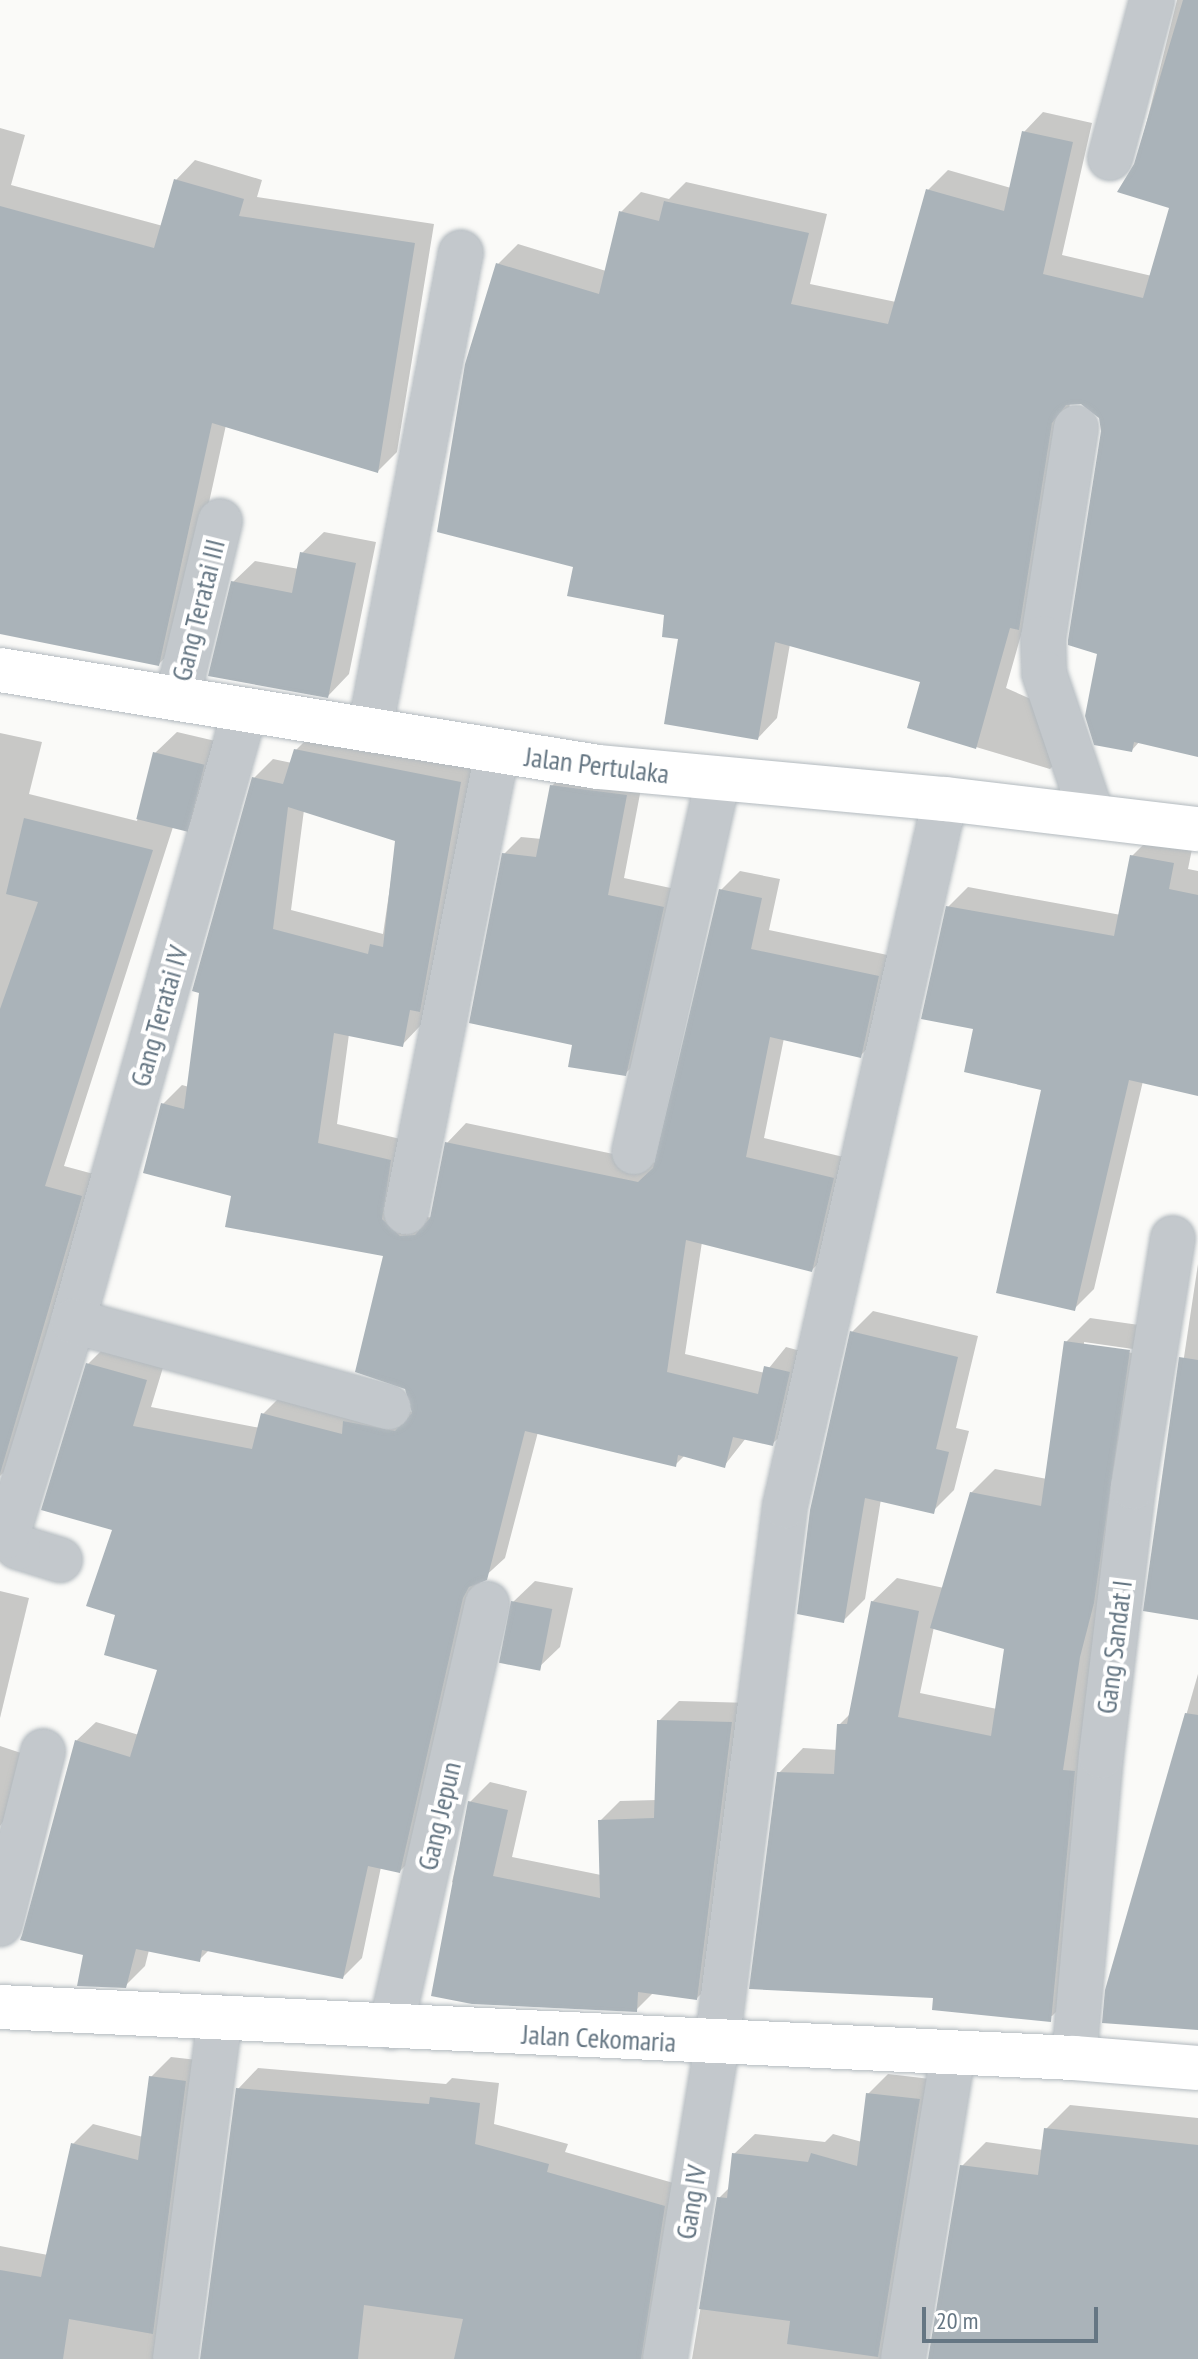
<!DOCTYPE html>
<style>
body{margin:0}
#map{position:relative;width:1198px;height:2359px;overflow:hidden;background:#fafaf8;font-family:"PT Sans Narrow",sans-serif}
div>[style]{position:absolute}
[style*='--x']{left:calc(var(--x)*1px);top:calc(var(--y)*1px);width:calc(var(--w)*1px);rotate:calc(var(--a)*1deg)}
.shadow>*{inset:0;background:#0003}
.building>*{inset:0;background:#aab3b9;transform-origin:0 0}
.roads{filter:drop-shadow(0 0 2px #b3babf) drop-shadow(0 0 2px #b3babf)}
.street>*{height:44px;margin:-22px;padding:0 22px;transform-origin:22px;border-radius:22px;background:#c3c8cc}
.secondary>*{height:44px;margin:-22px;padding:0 22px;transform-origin:22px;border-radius:22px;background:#fff}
span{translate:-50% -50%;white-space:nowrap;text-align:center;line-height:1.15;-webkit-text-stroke:8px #fff;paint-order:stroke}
.street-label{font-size:28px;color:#657683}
.scale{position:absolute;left:922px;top:2307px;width:176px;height:36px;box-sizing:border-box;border:4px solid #657683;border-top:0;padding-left:10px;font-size:24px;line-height:28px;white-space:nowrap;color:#657683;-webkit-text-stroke:6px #fff;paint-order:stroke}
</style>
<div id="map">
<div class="shadow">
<i style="clip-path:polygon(1177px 0,1198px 0,1198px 755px,1140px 741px,1132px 750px,1100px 653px,1103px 432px,1101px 417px,1081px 401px,1070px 403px,1038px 608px,1025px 621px,1006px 688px,1056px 710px,1069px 750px,1050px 769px,909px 727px,923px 680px,790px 644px,777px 718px,758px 738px,667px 614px,575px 566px,498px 264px,518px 244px,606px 271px,621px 212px,641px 192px,669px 199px,686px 182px,827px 214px,810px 284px,896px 302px,928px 190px,948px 170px,1011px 188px,1024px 132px,1043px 112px,1092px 123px,1062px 255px,1152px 276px,1172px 207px,1136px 165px)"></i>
<i style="clip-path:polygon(0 128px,25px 135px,11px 185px,163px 226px,176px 180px,195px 160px,262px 180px,257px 197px,434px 224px,397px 452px,378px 471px,226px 425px,178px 644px,159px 664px,0 630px)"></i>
<i style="clip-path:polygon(324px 532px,376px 542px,349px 674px,328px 696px,233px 582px,255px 561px,299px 569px,302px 553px)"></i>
<i style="clip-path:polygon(evenodd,315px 731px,479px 763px,421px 1025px,402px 1045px,349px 1034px,337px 1124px,409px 1141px,420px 1218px,432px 1217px,447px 1143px,466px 1123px,656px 1163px,721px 890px,740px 871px,780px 879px,769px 930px,897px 957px,879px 1037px,860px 1056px,784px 1038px,764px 1138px,852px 1159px,831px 1250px,812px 1270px,702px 1242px,685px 1354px,765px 1373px,786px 1347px,808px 1353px,792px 1425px,772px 1444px,746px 1438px,724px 1466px,685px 1455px,675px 1465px,538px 1432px,505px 1558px,481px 1580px,419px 1852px,400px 1871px,381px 1867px,362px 1958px,343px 1977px,210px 1949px,199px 1960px,149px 1950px,145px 1966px,125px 1986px,86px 1954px,76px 1741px,96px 1722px,139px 1735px,159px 1669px,117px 1614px,114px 1529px,88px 1364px,107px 1345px,165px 1361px,151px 1407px,260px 1428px,263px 1414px,282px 1395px,414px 1412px,386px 1255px,233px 1194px,163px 1104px,182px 1085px,189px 1087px,254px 778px,273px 759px,292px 763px,296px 750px,315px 731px,304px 810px,397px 840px,383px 934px,291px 910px,304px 810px)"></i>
<i style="clip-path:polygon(177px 732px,224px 743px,206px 809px,184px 830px,173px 827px,64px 1166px,101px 1176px,18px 1458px,0 1476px,0 733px,42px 742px,29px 794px,137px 821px,155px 753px)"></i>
<i style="clip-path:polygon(569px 768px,643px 778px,624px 878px,680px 890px,642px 1057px,625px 1074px,574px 1043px,504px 854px,521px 837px,542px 839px,552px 786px)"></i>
<i style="clip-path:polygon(1152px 836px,1193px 844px,1188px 869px,1198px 871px,1198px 1094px,1143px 1081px,1094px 1289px,1074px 1309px,1044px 1088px,975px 1028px,948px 907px,968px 887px,1121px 915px,1132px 856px)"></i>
<i style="clip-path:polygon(1198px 1264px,1198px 1618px,1146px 1610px)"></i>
<i style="clip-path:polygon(873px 1311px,978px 1336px,956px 1428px,969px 1431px,954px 1490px,933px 1511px,881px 1499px,865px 1599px,844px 1620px,852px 1332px)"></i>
<i style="clip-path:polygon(evenodd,1090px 1318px,1153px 1327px,1076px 1992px,1052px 2016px,934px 2008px,935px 1996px,779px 1773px,803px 1748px,838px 1750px,839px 1725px,851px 1713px,872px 1602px,897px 1578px,944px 1588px,971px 1493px,995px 1469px,1047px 1479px,1066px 1342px,1090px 1318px,1084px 1342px,1140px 1350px,1139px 1354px,1084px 1346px,1084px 1342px,1090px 1318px,934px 1627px,1006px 1648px,997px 1709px,920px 1693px,934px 1627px)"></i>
<i style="clip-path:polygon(535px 1581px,573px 1588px,560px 1647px,538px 1668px,513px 1602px)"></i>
<i style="clip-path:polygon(0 1591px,29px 1598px,0 1718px)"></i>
<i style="clip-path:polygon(1198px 1674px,1198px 2028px,1107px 1991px)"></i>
<i style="clip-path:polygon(679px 1701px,751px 1703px,717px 1978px,697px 1998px,654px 1992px,636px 2010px,452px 1882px,470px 1802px,490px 1782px,527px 1791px,512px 1857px,601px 1875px,600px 1821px,620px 1801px,657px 1800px,659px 1721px)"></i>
<i style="clip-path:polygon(0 1746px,30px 1756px,20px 1799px,0 1826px)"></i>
<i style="clip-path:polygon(171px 2057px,206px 2061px,181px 2359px,0 2359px,0 2246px,48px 2255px,73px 2144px,93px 2124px,143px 2137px,151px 2077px)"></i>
<i style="clip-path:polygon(258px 2068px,446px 2084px,452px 2078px,499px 2083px,494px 2124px,568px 2144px,565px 2152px,684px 2186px,673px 2359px,202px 2359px,238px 2089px)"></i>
<i style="clip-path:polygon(888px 2074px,939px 2080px,893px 2359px,692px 2359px,719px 2198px,730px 2187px,734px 2154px,755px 2134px,825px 2142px,833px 2134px,862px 2142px,868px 2094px)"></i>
<i style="clip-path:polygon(1070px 2105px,1198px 2118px,1198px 2359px,929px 2359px,962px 2166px,986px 2142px,1043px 2150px,1046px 2129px)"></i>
</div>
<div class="building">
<i style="clip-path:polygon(1183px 0,1198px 0,1198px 757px,1134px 742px,1132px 752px,1094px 745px,1085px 716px,1097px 654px,1068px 645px,1068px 640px,1101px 431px,1099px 418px,1081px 404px,1066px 405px,1052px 423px,1019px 630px,1010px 628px,976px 749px,907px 728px,920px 682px,775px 642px,758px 740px,664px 724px,678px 639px,662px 637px,664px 615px,567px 596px,573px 567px,437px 532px,465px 364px,496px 263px,599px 294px,619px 211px,659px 221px,664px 201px,809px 233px,791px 304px,888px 324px,926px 189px,1004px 211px,1022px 131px,1073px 142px,1043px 274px,1143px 298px,1169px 208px,1117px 192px,1134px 164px)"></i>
<i style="clip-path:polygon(174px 179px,244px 199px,239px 216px,415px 243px,378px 473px,212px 423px,159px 666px,0 634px,0 206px,154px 248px)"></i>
<i style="clip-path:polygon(300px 552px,356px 563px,328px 698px,208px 676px,231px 581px,292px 593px)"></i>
<i style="clip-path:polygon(evenodd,294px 749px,461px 782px,420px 1012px,410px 1010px,403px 1047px,334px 1033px,318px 1143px,391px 1160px,382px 1219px,400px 1236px,415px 1235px,430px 1218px,445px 1142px,638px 1182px,653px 1168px,719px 889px,762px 898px,751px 949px,879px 976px,861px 1058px,770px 1037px,746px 1157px,834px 1178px,812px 1272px,686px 1240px,667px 1372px,758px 1394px,764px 1366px,790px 1372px,773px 1446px,733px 1437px,725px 1468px,678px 1455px,676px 1467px,525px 1431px,487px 1580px,469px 1587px,463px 1598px,400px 1873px,368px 1866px,343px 1979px,202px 1950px,200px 1962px,136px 1949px,126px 1988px,77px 1986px,83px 1955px,20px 1940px,22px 1935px,75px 1740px,130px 1757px,157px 1670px,104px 1655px,115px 1615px,86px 1606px,112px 1530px,41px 1510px,86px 1363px,147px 1380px,133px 1426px,252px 1449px,261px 1413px,342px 1434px,343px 1421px,395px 1431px,412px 1413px,405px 1389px,355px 1372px,383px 1256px,225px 1227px,231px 1196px,143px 1173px,161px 1103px,184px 1109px,199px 993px,192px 991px,252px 777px,283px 784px,294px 749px,288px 807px,395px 841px,383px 947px,370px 944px,368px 954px,273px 929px,288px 807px)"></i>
<i style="left:153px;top:752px;width:53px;height:69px;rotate:14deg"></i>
<i style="clip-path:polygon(550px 785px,627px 795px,608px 895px,664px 907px,626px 1076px,568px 1067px,572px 1045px,469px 1023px,502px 853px,536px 857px)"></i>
<i style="clip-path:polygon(24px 818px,153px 850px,45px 1186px,82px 1196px,0 1474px,0 1009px,38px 902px,6px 894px)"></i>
<i style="clip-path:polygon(1130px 855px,1174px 863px,1169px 889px,1198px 895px,1198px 1096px,1129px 1080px,1075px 1311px,996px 1293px,1041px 1090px,964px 1072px,973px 1029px,921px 1019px,946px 906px,1114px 936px)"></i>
<i style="clip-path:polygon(850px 1331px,958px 1357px,936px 1449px,949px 1452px,934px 1514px,865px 1498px,844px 1623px,797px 1614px,810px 1510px)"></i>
<i style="clip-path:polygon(1064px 1341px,1130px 1350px,1094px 1603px,1080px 1657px,1063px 1770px,1075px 1771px,1051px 2022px,932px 2010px,933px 1998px,749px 1989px,777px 1772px,834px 1774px,837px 1724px,847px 1724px,871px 1601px,919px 1611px,898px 1717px,991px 1736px,1004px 1649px,930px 1628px,970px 1492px,1041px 1506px)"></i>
<i style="clip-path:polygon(1179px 1357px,1198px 1360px,1198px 1620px,1143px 1611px)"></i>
<i style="left:511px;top:1601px;width:42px;height:63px;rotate:11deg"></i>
<i style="clip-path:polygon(1185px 1713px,1198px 1715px,1198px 2030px,1102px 2023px,1105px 1990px)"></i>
<i style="clip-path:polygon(657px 1720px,732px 1722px,697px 2000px,638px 1992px,637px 2012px,472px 2004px,431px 1996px,468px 1801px,508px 1810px,493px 1876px,600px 1898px,598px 1820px,654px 1818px)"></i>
<i style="clip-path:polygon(149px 2076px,186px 2081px,153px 2334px,69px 2319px,63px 2359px,0 2359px,0 2270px,41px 2277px,71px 2143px,138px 2160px)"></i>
<i style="clip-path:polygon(236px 2088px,429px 2104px,430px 2097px,480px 2103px,475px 2144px,549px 2164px,547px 2172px,665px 2206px,641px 2359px,454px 2359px,463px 2319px,364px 2305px,358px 2359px,200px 2359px)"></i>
<i style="clip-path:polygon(866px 2093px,920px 2099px,878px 2357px,787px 2344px,790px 2321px,699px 2309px,717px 2197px,727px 2198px,732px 2153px,808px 2162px,811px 2153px,857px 2166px)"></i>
<i style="clip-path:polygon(1044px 2128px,1198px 2145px,1198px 2359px,928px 2359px,960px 2165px,1038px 2175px)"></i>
</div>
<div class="roads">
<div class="street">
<i style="--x:1110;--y:158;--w:163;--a:-75.1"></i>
<i style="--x:1076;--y:428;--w:213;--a:98.9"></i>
<i style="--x:1043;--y:638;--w:35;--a:88"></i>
<i style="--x:1044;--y:673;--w:151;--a:71.4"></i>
<i style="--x:177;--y:699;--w:183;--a:-76.4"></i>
<i style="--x:370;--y:729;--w:485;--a:-79.2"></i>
<i style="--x:634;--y:1152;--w:381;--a:-77.3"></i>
<i style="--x:406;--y:1212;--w:470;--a:-78.8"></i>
<i style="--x:73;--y:1321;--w:635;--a:-74.28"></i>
<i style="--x:60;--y:1560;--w:44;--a:-162.8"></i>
<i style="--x:18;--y:1547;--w:16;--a:-135"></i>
<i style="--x:7;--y:1536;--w:225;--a:-72.9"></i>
<i style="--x:73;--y:1321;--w:327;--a:15.3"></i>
<i style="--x:0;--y:1924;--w:178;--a:-76"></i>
<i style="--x:391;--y:2027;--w:434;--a:-77.2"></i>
<i style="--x:1074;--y:2058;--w:303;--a:-84.9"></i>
<i style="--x:1101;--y:1756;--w:271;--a:-83.2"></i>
<i style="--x:1133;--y:1487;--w:252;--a:-80.9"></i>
<i style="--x:175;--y:2359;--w:345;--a:-82.5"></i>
<i style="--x:665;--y:2359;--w:319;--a:-80.6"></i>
<i style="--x:717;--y:2044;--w:542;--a:-82.8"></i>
<i style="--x:785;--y:1506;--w:725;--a:-77.25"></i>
<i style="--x:903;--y:2359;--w:310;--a:-80.7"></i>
</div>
<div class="secondary">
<i style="--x:0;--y:670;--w:606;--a:9.21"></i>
<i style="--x:598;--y:767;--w:348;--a:5.3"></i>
<i style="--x:945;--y:799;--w:255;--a:6.8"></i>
<i style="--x:0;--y:2007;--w:1075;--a:2.72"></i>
<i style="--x:1074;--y:2058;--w:124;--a:4.6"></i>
</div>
</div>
<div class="street-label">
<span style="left:198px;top:610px;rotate:-76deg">Gang Teratai III</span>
<span style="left:597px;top:765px;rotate:7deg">Jalan Pertulaka</span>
<span style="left:159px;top:1016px;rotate:-74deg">Gang Teratai IV</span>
<span style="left:1114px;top:1647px;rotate:-83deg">Gang Sandat I</span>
<span style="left:439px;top:1816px;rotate:-77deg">Gang Jepun</span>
<span style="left:599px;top:2038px;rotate:3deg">Jalan Cekomaria</span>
<span style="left:691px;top:2202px;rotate:-81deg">Gang IV</span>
</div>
<div class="scale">20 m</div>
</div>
